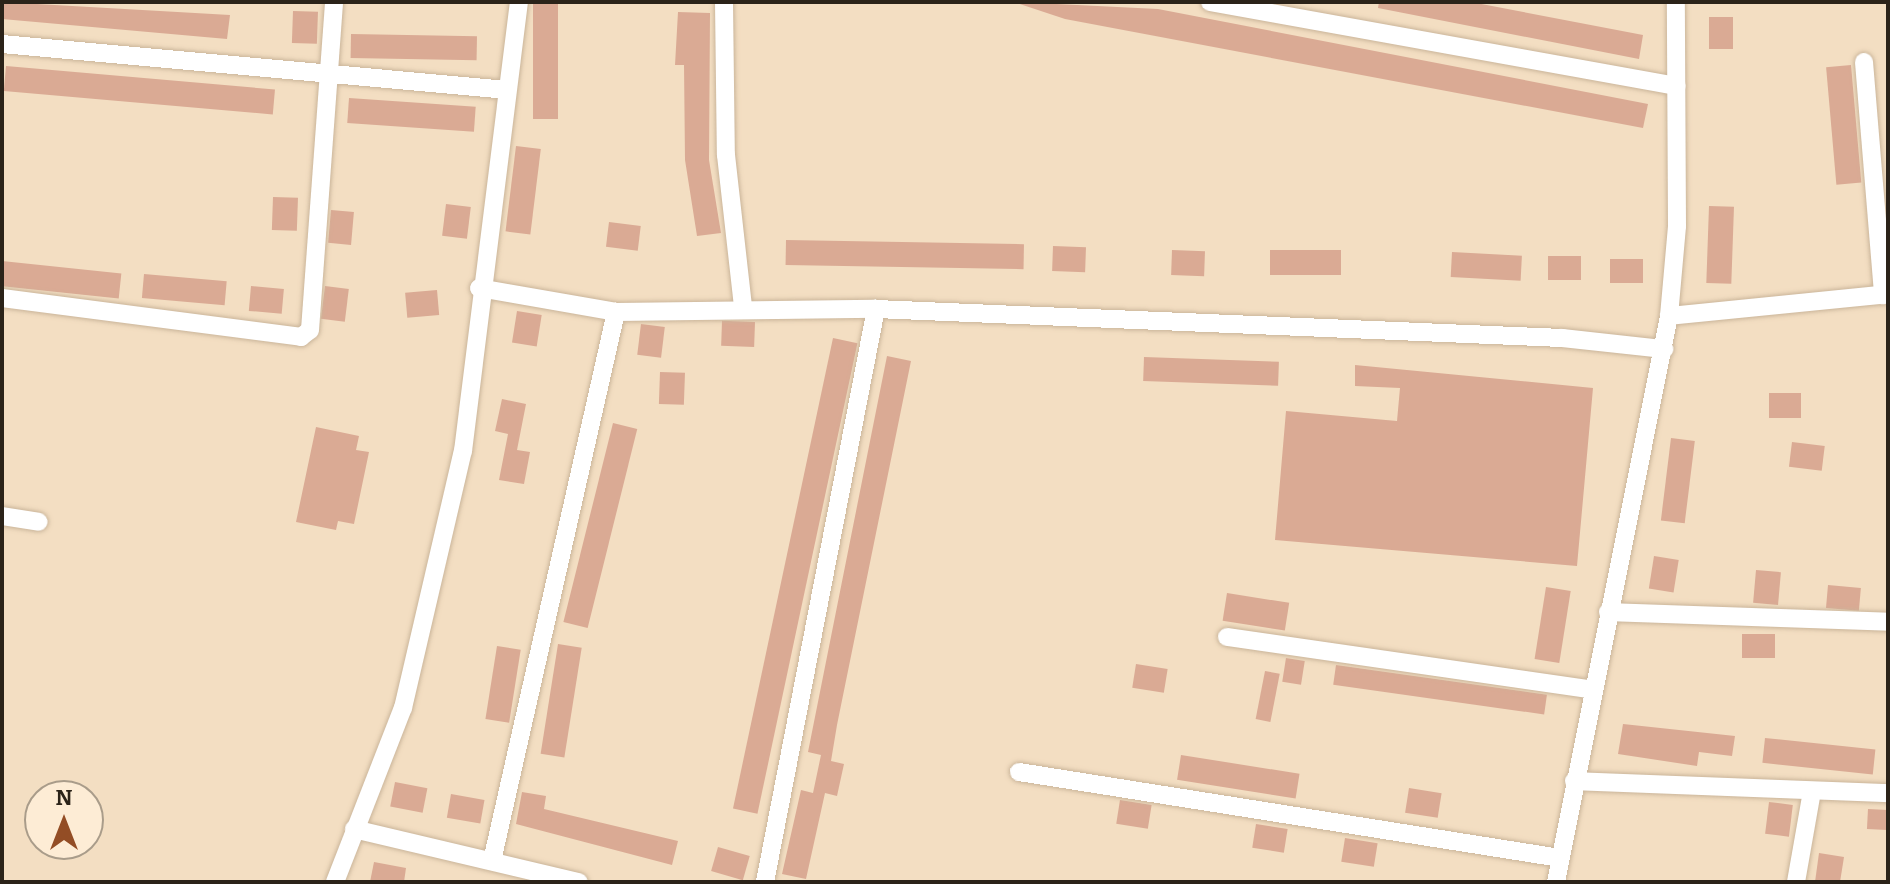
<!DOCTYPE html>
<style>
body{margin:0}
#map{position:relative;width:1890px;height:884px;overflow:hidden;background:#f3dec2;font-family:Bitter,serif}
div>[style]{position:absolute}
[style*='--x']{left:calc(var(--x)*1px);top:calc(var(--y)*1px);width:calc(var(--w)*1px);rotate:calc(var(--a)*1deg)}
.building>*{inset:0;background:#daaa94;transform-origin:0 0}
.roads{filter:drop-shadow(0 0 2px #cab59a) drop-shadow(0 0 2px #cab59a)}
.street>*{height:18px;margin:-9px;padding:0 9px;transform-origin:9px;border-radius:9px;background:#fff}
span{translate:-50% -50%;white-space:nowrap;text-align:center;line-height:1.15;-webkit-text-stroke:7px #fdecd5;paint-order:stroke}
.frame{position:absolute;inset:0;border:4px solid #2b2319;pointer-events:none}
.north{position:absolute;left:24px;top:780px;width:80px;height:80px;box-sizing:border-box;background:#fdecd5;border:2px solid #a99c8a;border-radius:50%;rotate:0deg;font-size:22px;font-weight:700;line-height:32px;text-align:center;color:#2b2319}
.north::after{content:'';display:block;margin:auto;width:28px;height:36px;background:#934d25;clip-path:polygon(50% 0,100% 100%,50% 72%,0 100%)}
</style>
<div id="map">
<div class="building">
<i style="clip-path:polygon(2px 2px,230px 15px,227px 39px,2px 19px)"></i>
<i style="left:533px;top:2px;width:25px;height:117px"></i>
<i style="clip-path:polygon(1014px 2px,1158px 9px,1648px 104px,1643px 128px,1065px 19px)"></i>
<i style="clip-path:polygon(1379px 2px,1471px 2px,1643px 35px,1639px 59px,1378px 8px)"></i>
<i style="left:293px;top:11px;width:25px;height:32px;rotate:2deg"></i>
<i style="clip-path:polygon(678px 12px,710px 13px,709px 160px,721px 233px,697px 236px,685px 160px,684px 65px,675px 65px)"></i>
<i style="left:1709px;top:17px;width:24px;height:32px"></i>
<i style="left:351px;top:34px;width:126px;height:24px;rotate:1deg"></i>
<i style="left:1851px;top:65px;width:118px;height:25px;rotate:85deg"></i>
<i style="left:6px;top:66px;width:270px;height:25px;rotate:5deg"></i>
<i style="left:349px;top:98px;width:127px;height:25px;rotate:4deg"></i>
<i style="left:516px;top:146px;width:25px;height:86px;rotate:7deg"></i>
<i style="left:273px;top:197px;width:25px;height:33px;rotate:2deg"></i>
<i style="left:446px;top:204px;width:25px;height:32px;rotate:7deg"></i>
<i style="left:1709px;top:206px;width:25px;height:77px;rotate:2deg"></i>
<i style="left:331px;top:210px;width:23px;height:33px;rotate:5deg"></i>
<i style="left:609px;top:222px;width:32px;height:25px;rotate:7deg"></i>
<i style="left:786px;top:240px;width:238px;height:25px;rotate:1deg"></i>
<i style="left:1053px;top:246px;width:33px;height:25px;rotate:2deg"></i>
<i style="left:1172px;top:250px;width:33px;height:25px;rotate:2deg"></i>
<i style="left:1270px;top:250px;width:71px;height:25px"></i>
<i style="left:1452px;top:252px;width:70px;height:25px;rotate:3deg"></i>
<i style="left:1548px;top:256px;width:33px;height:24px"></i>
<i style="left:1610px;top:259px;width:33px;height:24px"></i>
<i style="left:2px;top:261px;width:120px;height:25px;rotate:6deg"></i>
<i style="left:144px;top:274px;width:83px;height:24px;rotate:5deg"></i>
<i style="left:251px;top:286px;width:33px;height:25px;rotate:5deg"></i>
<i style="left:325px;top:286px;width:24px;height:33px;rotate:7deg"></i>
<i style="left:437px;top:290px;width:25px;height:32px;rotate:85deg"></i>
<i style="left:517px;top:311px;width:25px;height:32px;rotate:9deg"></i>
<i style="left:755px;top:322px;width:25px;height:33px;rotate:92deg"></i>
<i style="left:641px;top:324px;width:24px;height:31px;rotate:7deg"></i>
<i style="left:833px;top:338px;width:25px;height:481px;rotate:12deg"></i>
<i style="clip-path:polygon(887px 356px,911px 361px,837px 725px,831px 761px,844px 764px,837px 796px,825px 793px,806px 879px,782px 874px,801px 790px,813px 793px,821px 755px,808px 752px)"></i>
<i style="left:1144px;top:357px;width:135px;height:24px;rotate:2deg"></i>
<i style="clip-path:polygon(1355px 365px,1593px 388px,1577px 566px,1275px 540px,1286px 411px,1397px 421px,1400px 388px,1355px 386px)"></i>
<i style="left:660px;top:372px;width:25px;height:32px;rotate:2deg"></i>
<i style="left:1769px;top:393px;width:32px;height:25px"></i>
<i style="clip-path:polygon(502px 399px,526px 404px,517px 450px,530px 452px,524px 484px,499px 480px,508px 434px,495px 431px)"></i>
<i style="left:613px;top:423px;width:25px;height:205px;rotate:14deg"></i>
<i style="clip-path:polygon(316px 427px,359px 436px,356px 450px,369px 452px,354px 524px,338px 521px,336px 530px,296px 522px)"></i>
<i style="left:1671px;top:438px;width:24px;height:83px;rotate:7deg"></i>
<i style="left:1792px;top:442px;width:33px;height:25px;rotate:7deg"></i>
<i style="left:1654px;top:556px;width:25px;height:33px;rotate:9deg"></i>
<i style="left:1756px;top:570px;width:25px;height:33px;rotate:5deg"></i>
<i style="left:1828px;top:585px;width:33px;height:23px;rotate:5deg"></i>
<i style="left:1546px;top:587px;width:25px;height:73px;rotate:9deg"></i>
<i style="left:1227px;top:593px;width:63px;height:28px;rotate:9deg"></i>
<i style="left:1742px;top:634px;width:33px;height:24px"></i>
<i style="left:558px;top:644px;width:24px;height:111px;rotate:9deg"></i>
<i style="left:497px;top:646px;width:24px;height:74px;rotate:9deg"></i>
<i style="left:1286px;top:658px;width:19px;height:24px;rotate:9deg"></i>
<i style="left:1136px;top:664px;width:32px;height:24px;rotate:9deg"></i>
<i style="left:1336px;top:665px;width:213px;height:20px;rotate:8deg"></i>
<i style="left:1265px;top:671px;width:15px;height:49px;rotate:11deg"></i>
<i style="clip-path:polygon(1623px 724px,1735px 736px,1732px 756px,1699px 752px,1697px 766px,1618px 754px)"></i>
<i style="left:1765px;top:738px;width:111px;height:25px;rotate:6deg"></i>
<i style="left:1181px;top:755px;width:120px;height:25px;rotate:9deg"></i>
<i style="left:395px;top:782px;width:33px;height:25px;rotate:11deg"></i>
<i style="left:1409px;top:788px;width:33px;height:25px;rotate:9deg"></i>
<i style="clip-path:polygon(522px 792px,546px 796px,544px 809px,678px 841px,672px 865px,516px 824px)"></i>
<i style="left:451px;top:794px;width:34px;height:24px;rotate:10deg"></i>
<i style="left:1120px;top:800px;width:32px;height:24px;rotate:9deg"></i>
<i style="left:1769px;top:802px;width:24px;height:32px;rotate:7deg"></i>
<i style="left:1868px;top:809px;width:20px;height:20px;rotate:3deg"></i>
<i style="left:1256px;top:824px;width:32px;height:24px;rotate:9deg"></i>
<i style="left:1345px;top:838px;width:33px;height:24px;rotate:9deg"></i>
<i style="left:718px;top:847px;width:33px;height:25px;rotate:16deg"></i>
<i style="clip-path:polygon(1819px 853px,1844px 857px,1840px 882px,1815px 882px)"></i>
<i style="clip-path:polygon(374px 862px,406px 868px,404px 882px,370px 882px)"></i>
</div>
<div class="roads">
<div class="street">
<i style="--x:724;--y:2;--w:153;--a:89.3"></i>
<i style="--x:726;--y:155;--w:152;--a:83.6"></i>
<i style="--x:1210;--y:2;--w:474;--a:10.2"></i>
<i style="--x:2;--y:44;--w:507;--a:5.2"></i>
<i style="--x:1864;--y:62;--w:234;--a:85.3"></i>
<i style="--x:479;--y:288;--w:139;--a:9.9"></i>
<i style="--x:616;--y:312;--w:260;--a:-0.7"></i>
<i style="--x:876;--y:309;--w:687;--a:2.42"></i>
<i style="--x:1562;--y:338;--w:103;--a:6.2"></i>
<i style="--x:2;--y:298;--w:302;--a:7.4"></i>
<i style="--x:301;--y:337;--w:11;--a:-38"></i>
<i style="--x:310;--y:330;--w:329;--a:-85.8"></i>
<i style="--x:1669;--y:316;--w:220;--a:-5.7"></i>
<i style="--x:2;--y:516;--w:37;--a:9"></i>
<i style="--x:1608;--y:612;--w:280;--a:2"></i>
<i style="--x:1227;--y:637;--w:367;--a:8.2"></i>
<i style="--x:1019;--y:772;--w:548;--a:9.03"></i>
<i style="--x:1574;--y:781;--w:314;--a:2.2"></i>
<i style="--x:354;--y:829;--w:231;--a:13.3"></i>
<i style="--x:492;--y:861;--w:563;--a:-77.27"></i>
<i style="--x:335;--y:882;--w:187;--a:-68.7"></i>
<i style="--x:403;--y:708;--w:264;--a:-76.9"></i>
<i style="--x:463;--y:451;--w:452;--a:-82.9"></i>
<i style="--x:765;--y:882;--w:584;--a:-79.04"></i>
<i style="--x:1556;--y:882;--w:577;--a:-78.71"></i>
<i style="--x:1669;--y:316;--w:90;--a:-84.9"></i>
<i style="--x:1677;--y:226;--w:224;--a:-90.3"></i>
<i style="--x:1796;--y:882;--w:92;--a:-80"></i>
</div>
</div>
<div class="frame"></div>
<div class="north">N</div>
</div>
